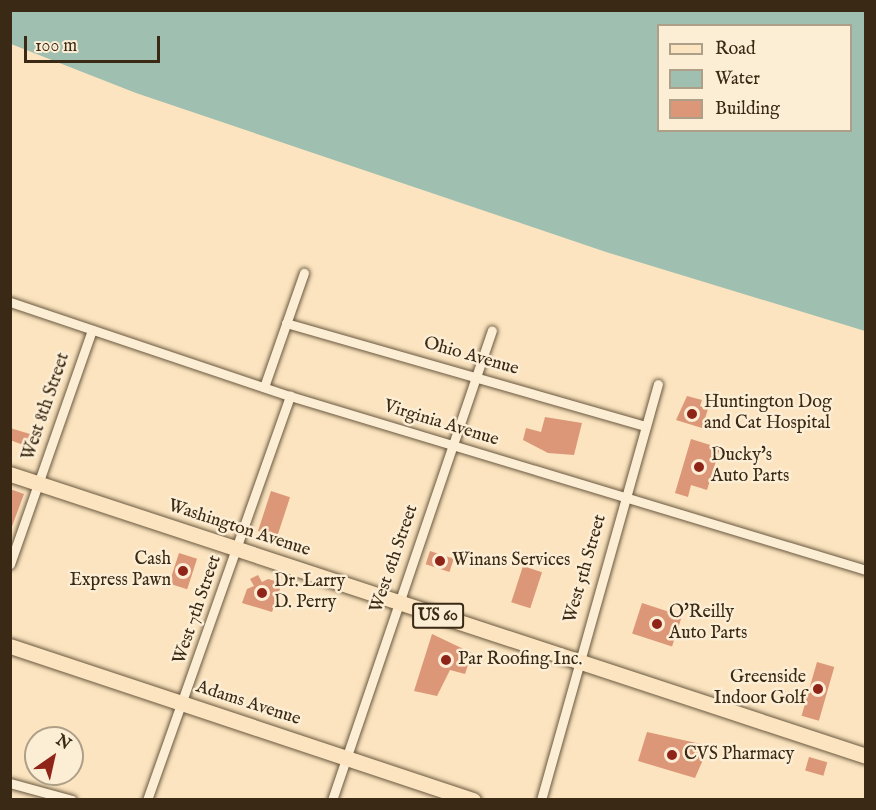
<!DOCTYPE html>
<style>
body{margin:0}
#map{position:relative;width:876px;height:810px;overflow:hidden;background:#fbe4bf;font-family:"IM FELL English",serif}
div>[style]{position:absolute}
[style*='--x']{left:calc(var(--x)*1px);top:calc(var(--y)*1px);width:calc(var(--w)*1px);rotate:calc(var(--a)*1deg)}
.water>*{inset:0;background:#9fbfb1}
.building>*{inset:0;background:#db9777;transform-origin:0 0}
.roads{filter:drop-shadow(0 0 2px #6a583f) drop-shadow(0 0 2px #6a583f)}
.minor>*{height:9px;margin:-4.5px;padding:0 4.5px;transform-origin:4.5px;border-radius:4.5px;background:#fcedd5}
.primary>*{height:15px;margin:-7.5px;padding:0 7.5px;transform-origin:7.5px;border-radius:7.5px;background:#fbe4bf}
.dots>*{width:16px;height:16px;translate:-50% -50%;box-sizing:border-box;border:3px solid #fcedd5;border-radius:50%}
span{translate:-50% -50%;white-space:nowrap;text-align:center;line-height:1.15;-webkit-text-stroke:5px #fcedd5;paint-order:stroke}
.shield-label span{padding:2px 4px;background:#fcedd5;border:2px solid;border-radius:4px;-webkit-text-stroke-width:0}
.shield-label{font-size:16px;color:#3a2914;font-weight:700}
.street-label{font-size:18px;color:#3a2914}
.poi-label{font-size:18px;color:#3a2914}
.left{translate:0 -50%;text-align:left}
.right{translate:-100% -50%;text-align:right}
.frame{position:absolute;inset:0;border:12px solid #3a2914;pointer-events:none}
.legend{position:absolute;left:657px;top:24px;width:195px;height:108px;box-sizing:border-box;background:#fcedd5;border:2px solid #ae9f88;margin:0;padding:8px 10px;list-style:none;font-size:18px;color:#3a2914}
.legend li{display:flex;align-items:center;gap:12px;height:30px}
.legend b{width:30px;border:2px solid #ae9f88}
.north{position:absolute;left:24px;top:726px;width:60px;height:60px;box-sizing:border-box;background:#fcedd5;border:2px solid #ae9f88;border-radius:50%;rotate:34deg;font-size:16px;font-weight:700;line-height:24px;text-align:center;color:#3a2914}
.north::after{content:'';display:block;margin:auto;width:21px;height:27px;background:#8f2418;clip-path:polygon(50% 0,100% 100%,50% 72%,0 100%)}
.scale{position:absolute;left:24px;top:36px;width:136px;height:27px;box-sizing:border-box;border:3px solid #3a2914;border-top:0;padding-left:8px;font-size:18px;line-height:21px;white-space:nowrap;color:#3a2914;-webkit-text-stroke:4px #fcedd5;paint-order:stroke}
</style>
<div id="map">
<div class="water">
<i style="clip-path:polygon(evenodd,10px 11px,865px 11px,865px 331px,606px 252px,136px 93px,11px 44px,10px 11px,658px 26px,850px 26px,850px 130px,658px 130px,658px 26px)"></i>
</div>
<div class="building">
<i style="clip-path:polygon(687px 396px,702px 400px,700px 406px,708px 409px,702px 428px,676px 420px)"></i>
<i style="clip-path:polygon(545px 417px,582px 423px,574px 455px,548px 453px,523px 440px,526px 428px,541px 432px)"></i>
<i style="clip-path:polygon(10px 428px,30px 434px,26px 446px,10px 440px)"></i>
<i style="clip-path:polygon(691px 439px,720px 448px,707px 490px,691px 485px,688px 497px,675px 493px)"></i>
<i style="clip-path:polygon(10px 489px,24px 494px,11px 529px,10px 529px)"></i>
<i style="left:271px;top:491px;width:20px;height:42px;rotate:18deg"></i>
<i style="left:430px;top:551px;width:25px;height:14px;rotate:18deg"></i>
<i style="left:179px;top:553px;width:19px;height:32px;rotate:18deg"></i>
<i style="left:523px;top:566px;width:20px;height:38px;rotate:18deg"></i>
<i style="clip-path:polygon(258px 575px,262px 582px,268px 579px,282px 583px,272px 612px,242px 603px,247px 589px,254px 586px,250px 579px)"></i>
<i style="left:642px;top:603px;width:42px;height:32px;rotate:18deg"></i>
<i style="clip-path:polygon(432px 634px,472px 653px,465px 674px,450px 670px,437px 696px,414px 691px)"></i>
<i style="left:817px;top:662px;width:18px;height:56px;rotate:16deg"></i>
<i style="clip-path:polygon(647px 732px,701px 744px,706px 753px,695px 778px,638px 761px)"></i>
<i style="left:809px;top:757px;width:19px;height:14px;rotate:16deg"></i>
</div>
<div class="roads">
<div class="minor">
<i style="--x:10;--y:302;--w:295;--a:18.6"></i>
<i style="--x:290;--y:396;--w:602;--a:16.81"></i>
<i style="--x:286;--y:323;--w:374;--a:16"></i>
<i style="--x:264;--y:387;--w:121;--a:-70.7"></i>
<i style="--x:10;--y:564;--w:248;--a:-70.7"></i>
<i style="--x:10;--y:783;--w:64;--a:15.3"></i>
<i style="--x:147;--y:800;--w:429;--a:-70.5"></i>
<i style="--x:332;--y:800;--w:496;--a:-71.2"></i>
<i style="--x:541;--y:800;--w:432;--a:-74.3"></i>
</div>
<div class="primary">
<i style="--x:10;--y:474;--w:901;--a:18.23"></i>
<i style="--x:10;--y:646;--w:488;--a:18.4"></i>
</div>
</div>
<div class="dots">
<i style="left:692px;top:414px;background:#8f2418"></i>
<i style="left:699px;top:467px;background:#8f2418"></i>
<i style="left:440px;top:561px;background:#8f2418"></i>
<i style="left:183px;top:571px;background:#8f2418"></i>
<i style="left:262px;top:593px;background:#8f2418"></i>
<i style="left:657px;top:624px;background:#8f2418"></i>
<i style="left:446px;top:660px;background:#8f2418"></i>
<i style="left:818px;top:689px;background:#8f2418"></i>
<i style="left:672px;top:755px;background:#8f2418"></i>
</div>
<div class="shield-label">
<span style="left:438px;top:616px">US 60</span>
</div>
<div class="street-label">
<span style="left:471px;top:357px;rotate:16deg">Ohio Avenue</span>
<span style="left:47px;top:407px;rotate:-71deg">West 8th Street</span>
<span style="left:441px;top:424px;rotate:17deg">Virginia Avenue</span>
<span style="left:239px;top:529px;rotate:18deg">Washington Avenue</span>
<span style="left:395px;top:559px;rotate:-71deg">West 6th Street</span>
<span style="left:586px;top:569px;rotate:-74deg">West 5th Street</span>
<span style="left:198px;top:610px;rotate:-71deg">West 7th Street</span>
<span style="left:248px;top:704px;rotate:18deg">Adams Avenue</span>
</div>
<div class="poi-label">
<span class="left" style="left:704px;top:414px">Huntington Dog<br>and Cat Hospital</span>
<span class="left" style="left:711px;top:467px">Ducky's<br>Auto Parts</span>
<span class="right" style="left:171px;top:571px">Cash<br>Express Pawn</span>
<span class="left" style="left:452px;top:561px">Winans Services</span>
<span class="left" style="left:274px;top:593px">Dr. Larry<br>D. Perry</span>
<span class="left" style="left:669px;top:624px">O'Reilly<br>Auto Parts</span>
<span class="left" style="left:458px;top:660px">Par Roofing Inc.</span>
<span class="right" style="left:806px;top:689px">Greenside<br>Indoor Golf</span>
<span class="left" style="left:684px;top:755px">CVS Pharmacy</span>
</div>
<div class="frame"></div>
<ul class="legend">
<li><b style="height:8px;background:#fbe4bf"></b>Road</li>
<li><b style="height:16px;background:#9fbfb1"></b>Water</li>
<li><b style="height:16px;background:#db9777"></b>Building</li>
</ul>
<div class="north">N</div>
<div class="scale">100 m</div>
</div>
